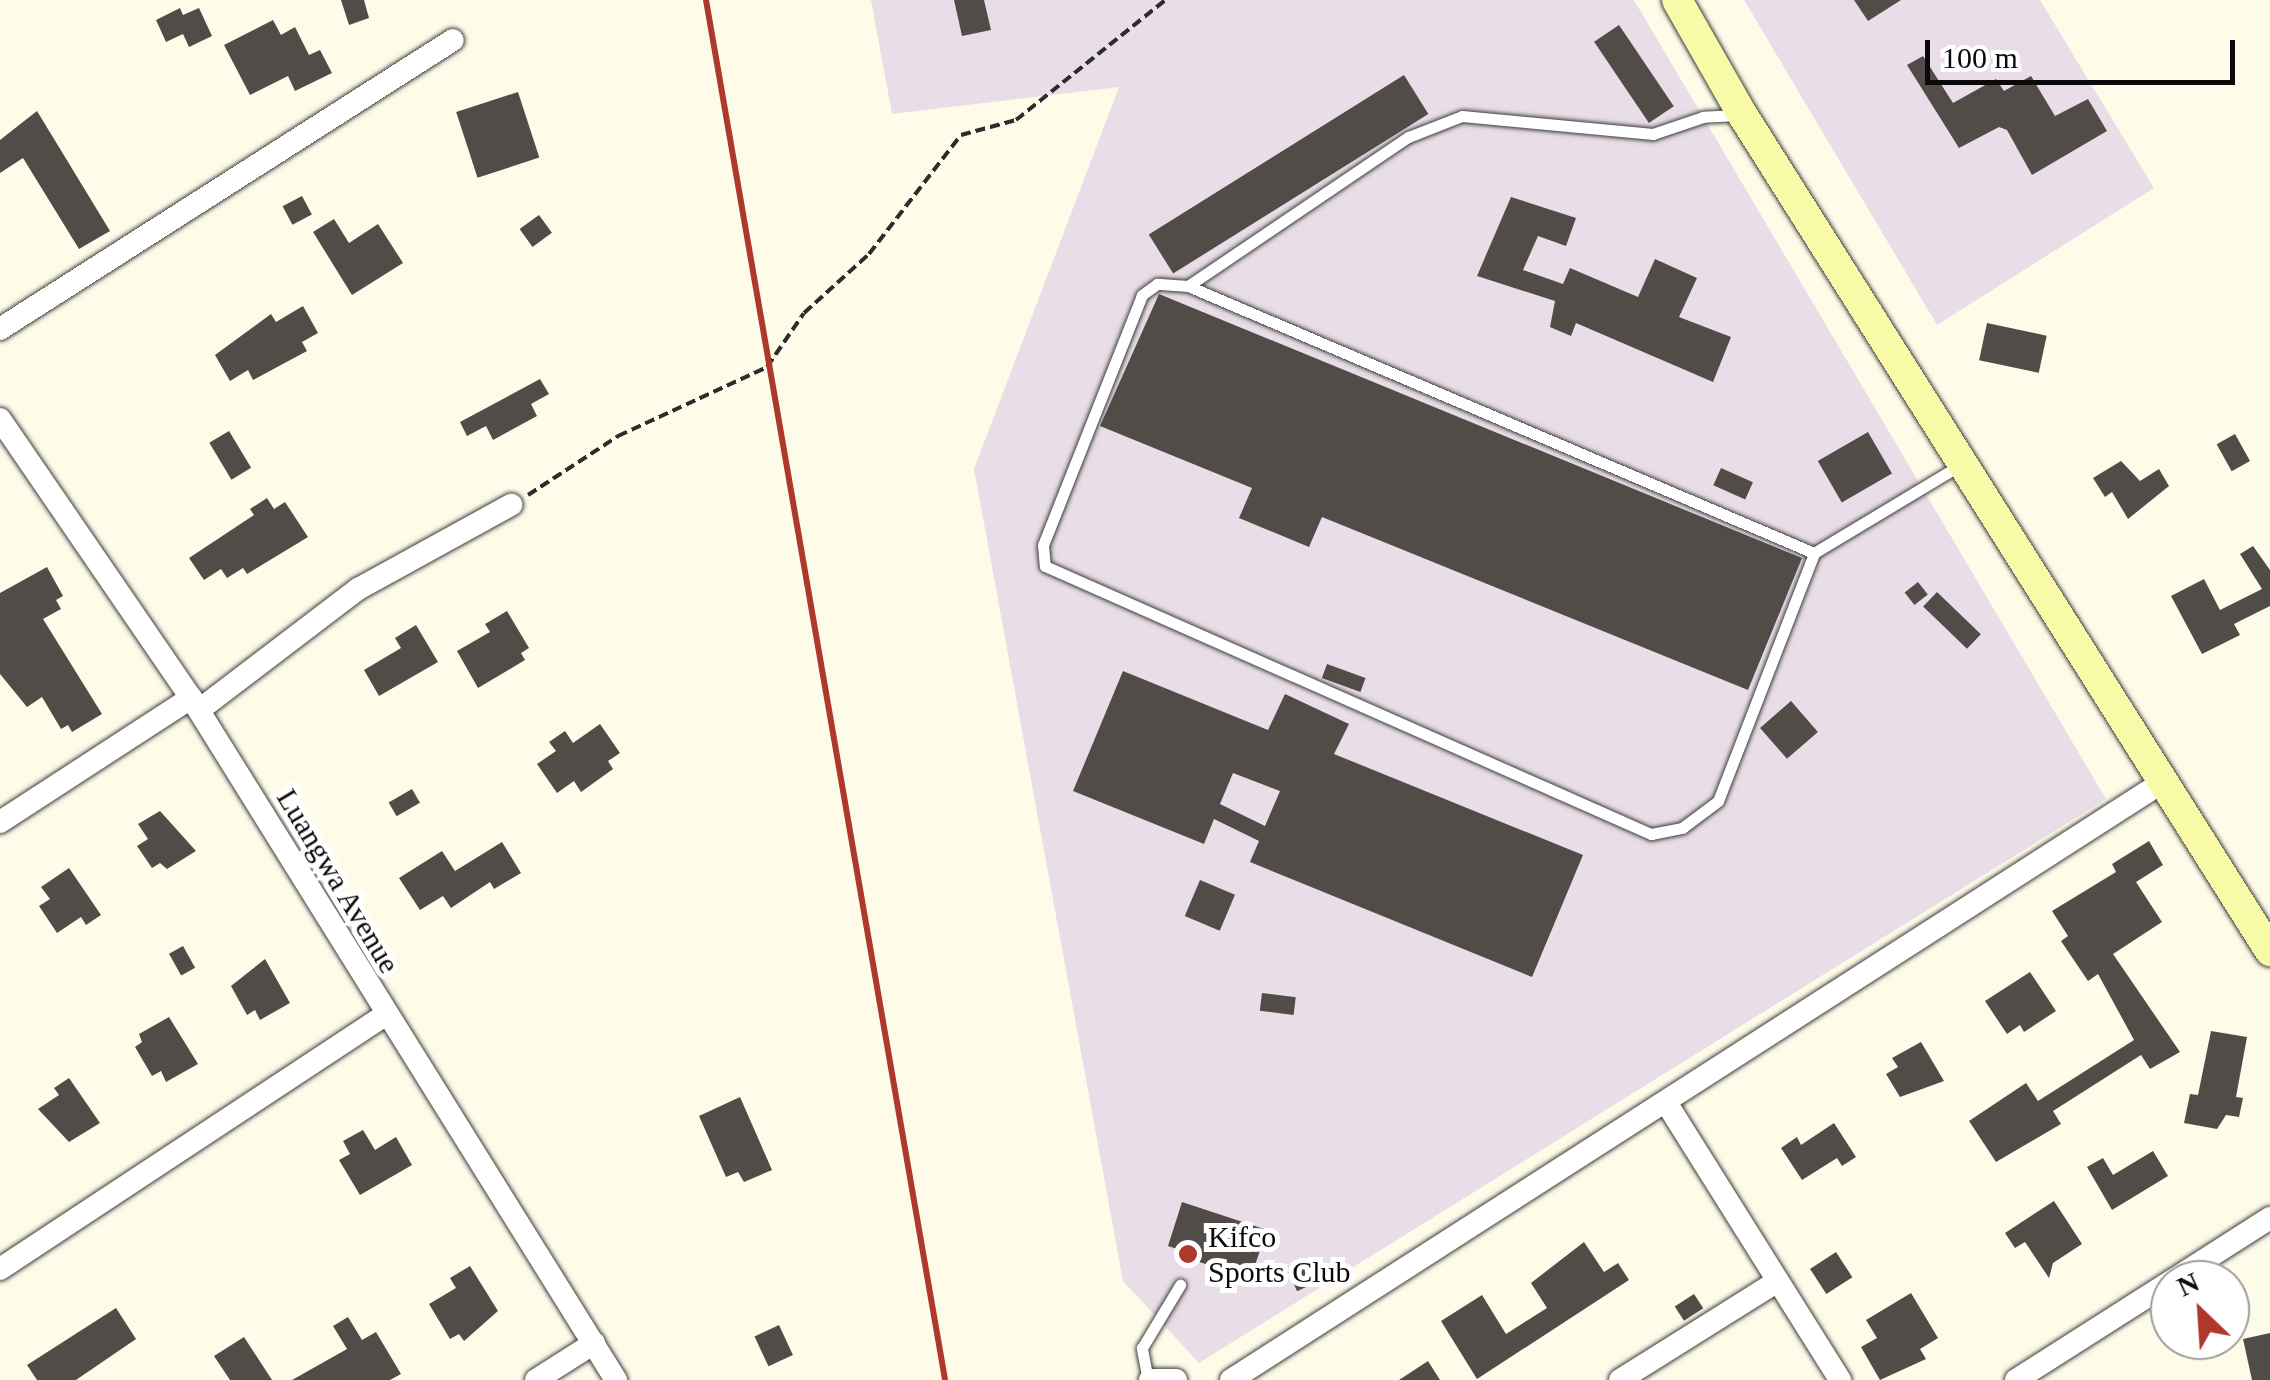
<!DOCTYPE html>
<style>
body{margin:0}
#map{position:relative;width:2270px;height:1380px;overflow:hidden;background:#fefce8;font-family:Georgia,serif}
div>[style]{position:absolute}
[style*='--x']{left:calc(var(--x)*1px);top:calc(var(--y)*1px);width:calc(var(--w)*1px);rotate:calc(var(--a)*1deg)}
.industrial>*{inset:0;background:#e9dee8}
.building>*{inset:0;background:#514c47;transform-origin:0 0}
.path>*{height:4px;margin-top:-2px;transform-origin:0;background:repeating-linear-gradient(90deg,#2c2c2c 0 10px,transparent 0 15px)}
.roads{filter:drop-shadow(0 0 2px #3d3d3d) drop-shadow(0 0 2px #3d3d3d)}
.lane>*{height:11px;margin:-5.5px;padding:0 5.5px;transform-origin:5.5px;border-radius:5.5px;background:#fff}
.street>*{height:22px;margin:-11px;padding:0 11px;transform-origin:11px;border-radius:11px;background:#fff}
.secondary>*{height:30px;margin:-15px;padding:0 15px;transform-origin:15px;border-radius:15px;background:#f8faa7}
.rail>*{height:6px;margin:-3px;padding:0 3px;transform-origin:3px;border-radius:3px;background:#af382c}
.dots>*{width:28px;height:28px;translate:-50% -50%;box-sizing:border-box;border:5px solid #fff;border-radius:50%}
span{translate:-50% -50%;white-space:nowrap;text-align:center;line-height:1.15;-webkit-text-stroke:10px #fff;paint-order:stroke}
.street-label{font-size:30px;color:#0a0a0a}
.poi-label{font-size:30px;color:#0a0a0a}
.left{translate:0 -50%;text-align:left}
.north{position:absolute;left:2150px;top:1260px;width:100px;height:100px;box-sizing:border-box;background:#fff;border:2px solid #9d9d9d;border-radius:50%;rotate:335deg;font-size:28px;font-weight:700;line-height:40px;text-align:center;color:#0a0a0a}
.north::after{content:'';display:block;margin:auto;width:35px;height:45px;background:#af382c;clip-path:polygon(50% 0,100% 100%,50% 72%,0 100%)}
.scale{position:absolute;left:1925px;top:40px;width:310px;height:45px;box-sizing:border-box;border:5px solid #0a0a0a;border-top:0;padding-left:12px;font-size:30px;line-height:35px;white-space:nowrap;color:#0a0a0a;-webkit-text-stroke:8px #fff;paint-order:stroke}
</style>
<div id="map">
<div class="industrial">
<i style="clip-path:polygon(871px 0,1634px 0,2106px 799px,1199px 1363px,1123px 1281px,974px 469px,1119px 87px,892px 114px)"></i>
<i style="clip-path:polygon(1744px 0,2040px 0,2154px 188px,1937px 325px)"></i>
</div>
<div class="building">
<i style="clip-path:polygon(341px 0,364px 0,369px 18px,349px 25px)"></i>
<i style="clip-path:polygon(954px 0,984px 0,991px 30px,962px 36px)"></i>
<i style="clip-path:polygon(1854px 0,1901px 0,1868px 21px)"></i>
<i style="clip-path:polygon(180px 8px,183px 15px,199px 8px,212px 36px,189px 47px,183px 34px,166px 42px,156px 20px)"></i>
<i style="clip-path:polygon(273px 20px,281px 35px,295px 27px,309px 55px,320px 50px,332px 73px,295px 91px,288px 76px,250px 95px,224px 45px)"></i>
<i style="left:1619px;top:25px;width:98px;height:30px;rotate:56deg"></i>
<i style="clip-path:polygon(1923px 56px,1953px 103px,1996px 79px,2004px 91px,2031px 76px,2055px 116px,2088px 99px,2107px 131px,2032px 175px,2007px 130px,1999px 127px,1959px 148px,1907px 65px)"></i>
<i style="left:1404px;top:75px;width:46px;height:301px;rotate:58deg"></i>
<i style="left:518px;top:92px;width:69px;height:65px;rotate:72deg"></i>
<i style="clip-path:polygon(37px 111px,110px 231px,79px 249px,23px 158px,0 173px,0 140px)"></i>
<i style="left:302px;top:196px;width:21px;height:22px;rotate:62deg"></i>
<i style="clip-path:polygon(1511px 197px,1576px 218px,1566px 246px,1538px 236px,1523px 270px,1563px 284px,1570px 268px,1638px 297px,1655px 259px,1697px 278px,1679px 317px,1731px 337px,1713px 382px,1576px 323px,1571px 336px,1550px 327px,1555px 301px,1477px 276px)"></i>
<i style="left:539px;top:215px;width:22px;height:24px;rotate:54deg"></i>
<i style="clip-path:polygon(334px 219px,349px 243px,378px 224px,403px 263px,352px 295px,313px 232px)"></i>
<i style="clip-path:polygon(1159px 294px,1802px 558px,1748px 690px,1322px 517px,1309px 547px,1239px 518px,1252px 488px,1100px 426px)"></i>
<i style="clip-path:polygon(303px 306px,318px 333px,302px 342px,307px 351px,253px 380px,248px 370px,230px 381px,215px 355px,271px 314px,276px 322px)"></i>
<i style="left:1987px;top:323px;width:61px;height:38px;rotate:12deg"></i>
<i style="clip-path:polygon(540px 379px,549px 394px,531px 404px,537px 416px,493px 440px,486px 426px,467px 436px,460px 422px)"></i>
<i style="left:229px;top:431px;width:43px;height:23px;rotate:59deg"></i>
<i style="left:1868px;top:432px;width:48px;height:58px;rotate:60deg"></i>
<i style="left:2235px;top:434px;width:31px;height:21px;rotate:61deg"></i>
<i style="clip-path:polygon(2121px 461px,2140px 481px,2159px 469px,2169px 486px,2128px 519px,2112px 492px,2105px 497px,2093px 478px)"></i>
<i style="left:1721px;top:468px;width:35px;height:19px;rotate:24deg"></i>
<i style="clip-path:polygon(267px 498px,274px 509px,285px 502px,308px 537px,247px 574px,243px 568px,227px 578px,221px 569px,204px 580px,189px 558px,254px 515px,250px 509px)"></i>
<i style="clip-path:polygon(2253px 546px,2270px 570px,2270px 606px,2234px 624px,2240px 635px,2202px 654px,2171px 596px,2204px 579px,2220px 610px,2262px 589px,2240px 554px)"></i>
<i style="clip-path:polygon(47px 567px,63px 596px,56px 600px,61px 609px,43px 619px,102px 714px,72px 732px,68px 725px,61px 729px,42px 697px,27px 707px,0 674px,0 593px)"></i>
<i style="left:1918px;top:582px;width:16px;height:17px;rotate:52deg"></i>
<i style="left:1937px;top:592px;width:61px;height:20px;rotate:44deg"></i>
<i style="clip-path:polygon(507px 611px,529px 648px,521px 653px,525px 660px,478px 688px,457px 651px,490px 632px,485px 624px)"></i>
<i style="clip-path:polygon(416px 625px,438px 662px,379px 696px,364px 670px,401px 648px,395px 638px)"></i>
<i style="left:1327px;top:664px;width:41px;height:15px;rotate:20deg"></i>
<i style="clip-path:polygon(evenodd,1123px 671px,1268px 730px,1285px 694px,1349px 724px,1334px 754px,1583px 855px,1532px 977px,1250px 862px,1259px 841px,1214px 819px,1204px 844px,1073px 791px,1123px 671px,1233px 773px,1280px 791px,1265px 826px,1220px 804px,1233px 773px)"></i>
<i style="left:1791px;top:701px;width:41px;height:41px;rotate:49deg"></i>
<i style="clip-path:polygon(600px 724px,620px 753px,608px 761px,613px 769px,581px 792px,574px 781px,557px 793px,537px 764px,556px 751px,549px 742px,565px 731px,573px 743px)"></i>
<i style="left:412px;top:789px;width:16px;height:27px;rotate:60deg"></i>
<i style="clip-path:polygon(160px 811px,196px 851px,167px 869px,160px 863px,152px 868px,137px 846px,148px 839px,138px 824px)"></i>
<i style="clip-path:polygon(2149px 841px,2163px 865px,2136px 882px,2162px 922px,2113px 954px,2180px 1052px,2150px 1069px,2141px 1055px,2053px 1111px,2061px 1124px,1996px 1162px,1969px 1121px,2026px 1083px,2038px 1101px,2134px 1040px,2098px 974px,2088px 981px,2061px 941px,2068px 936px,2052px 911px,2116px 872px,2112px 864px)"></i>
<i style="clip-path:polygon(502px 842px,521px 873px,494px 889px,490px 882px,451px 908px,443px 896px,420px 910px,399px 878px,442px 851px,455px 871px)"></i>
<i style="clip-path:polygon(69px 868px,101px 915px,86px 925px,81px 917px,57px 933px,39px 906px,50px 899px,41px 887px)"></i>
<i style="left:1200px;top:880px;width:38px;height:39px;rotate:23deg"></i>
<i style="left:183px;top:946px;width:25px;height:16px;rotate:61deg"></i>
<i style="clip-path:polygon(265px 959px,290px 1003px,260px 1020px,255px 1010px,247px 1015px,231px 986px)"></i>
<i style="clip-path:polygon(2030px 972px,2056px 1011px,2024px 1032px,2020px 1025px,2007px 1034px,1985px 1001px)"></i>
<i style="left:1262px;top:993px;width:34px;height:18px;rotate:7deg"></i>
<i style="clip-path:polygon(169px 1017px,198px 1064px,166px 1082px,161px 1071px,152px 1076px,135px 1047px,142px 1042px,139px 1034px)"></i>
<i style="clip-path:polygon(2211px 1031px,2247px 1037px,2236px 1097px,2243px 1098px,2239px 1117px,2226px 1115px,2217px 1129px,2184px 1123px,2190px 1094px,2198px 1095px)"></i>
<i style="clip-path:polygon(1921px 1042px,1944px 1081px,1900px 1097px,1886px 1074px,1898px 1067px,1892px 1058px)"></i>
<i style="clip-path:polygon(69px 1078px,100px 1123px,69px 1142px,38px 1109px,59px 1095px,54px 1088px)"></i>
<i style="clip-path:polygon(740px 1097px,772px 1170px,744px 1182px,738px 1172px,726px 1177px,699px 1116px)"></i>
<i style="clip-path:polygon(1834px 1123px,1856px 1157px,1842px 1166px,1837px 1158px,1802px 1180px,1781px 1148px,1797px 1137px,1801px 1145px)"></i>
<i style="clip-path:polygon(363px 1130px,375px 1150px,396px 1137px,412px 1165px,360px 1195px,339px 1160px,350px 1154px,343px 1141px)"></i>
<i style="clip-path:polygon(2153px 1151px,2168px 1176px,2112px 1210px,2087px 1167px,2103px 1158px,2113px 1175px)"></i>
<i style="clip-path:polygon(2054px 1201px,2082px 1244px,2053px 1263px,2049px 1278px,2025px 1242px,2015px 1248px,2005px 1233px)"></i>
<i style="clip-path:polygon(1182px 1202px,1267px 1230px,1252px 1274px,1244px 1271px,1242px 1276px,1181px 1256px,1183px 1251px,1168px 1246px)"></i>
<i style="clip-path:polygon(1584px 1242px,1604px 1272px,1618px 1263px,1629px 1280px,1477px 1379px,1441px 1321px,1482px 1295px,1506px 1334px,1547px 1308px,1531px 1283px)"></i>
<i style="left:1836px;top:1252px;width:30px;height:31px;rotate:57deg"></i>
<i style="left:1310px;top:1262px;width:21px;height:24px;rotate:65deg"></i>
<i style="clip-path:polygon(470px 1266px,498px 1311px,464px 1341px,459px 1334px,450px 1339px,429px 1304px,456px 1288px,450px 1278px)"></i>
<i style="clip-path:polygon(1911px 1293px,1938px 1338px,1920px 1349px,1926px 1359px,1880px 1380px,1861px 1347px,1877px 1338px,1866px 1320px)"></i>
<i style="left:1694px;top:1294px;width:17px;height:23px;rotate:57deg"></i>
<i style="clip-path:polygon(116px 1308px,136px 1339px,76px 1380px,37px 1380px,27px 1365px)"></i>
<i style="clip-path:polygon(348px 1317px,362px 1340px,376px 1332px,401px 1374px,390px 1380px,292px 1380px,347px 1349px,333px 1326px)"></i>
<i style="left:779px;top:1325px;width:33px;height:27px;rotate:65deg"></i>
<i style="clip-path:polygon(2270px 1333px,2270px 1380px,2252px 1380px,2243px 1339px)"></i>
<i style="clip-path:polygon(244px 1337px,272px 1380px,230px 1380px,214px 1356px)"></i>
<i style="clip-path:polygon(1428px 1361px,1440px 1380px,1399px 1380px)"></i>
</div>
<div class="path">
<i style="--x:528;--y:495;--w:108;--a:-33.2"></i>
<i style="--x:618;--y:436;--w:164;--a:-24.8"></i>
<i style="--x:767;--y:367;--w:65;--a:-55.6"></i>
<i style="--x:804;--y:313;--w:88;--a:-42.2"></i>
<i style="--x:869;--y:254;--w:150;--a:-52.3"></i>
<i style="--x:961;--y:135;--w:57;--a:-15.3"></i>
<i style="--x:1016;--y:120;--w:191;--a:-38.8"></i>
</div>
<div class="roads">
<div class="lane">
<i style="--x:1738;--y:115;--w:35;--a:177"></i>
<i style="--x:1703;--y:117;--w:53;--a:161.2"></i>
<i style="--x:1653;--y:134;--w:192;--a:-174.6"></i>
<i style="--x:1462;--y:116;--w:58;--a:158.7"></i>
<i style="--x:1408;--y:137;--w:266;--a:145.9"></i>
<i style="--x:1188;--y:286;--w:31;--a:-176"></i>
<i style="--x:1157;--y:284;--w:19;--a:144"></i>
<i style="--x:1142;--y:295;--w:269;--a:111.6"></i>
<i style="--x:1043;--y:545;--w:21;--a:85"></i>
<i style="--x:1045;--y:566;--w:663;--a:23.86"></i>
<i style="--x:1651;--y:834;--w:32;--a:-11"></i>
<i style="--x:1682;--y:828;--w:45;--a:-36.9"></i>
<i style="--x:1718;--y:801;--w:266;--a:-68.8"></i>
<i style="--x:1188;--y:286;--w:681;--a:23.1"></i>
<i style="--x:1814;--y:553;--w:173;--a:-31"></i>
<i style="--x:1148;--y:1380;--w:33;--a:-101"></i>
<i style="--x:1142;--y:1348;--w:74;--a:-58.9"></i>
</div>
<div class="street">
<i style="--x:0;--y:329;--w:537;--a:-32.54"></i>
<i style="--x:0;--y:419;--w:338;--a:55.6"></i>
<i style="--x:191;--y:698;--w:804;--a:58.07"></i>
<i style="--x:199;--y:710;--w:200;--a:-37.3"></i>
<i style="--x:358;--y:589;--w:175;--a:-28.8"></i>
<i style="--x:0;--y:822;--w:228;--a:-33"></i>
<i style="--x:1667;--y:1104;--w:326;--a:57.9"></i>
<i style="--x:0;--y:1269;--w:461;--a:-33.4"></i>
<i style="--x:2173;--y:1280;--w:115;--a:-32.6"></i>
<i style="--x:536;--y:1380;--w:69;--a:-32.5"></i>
<i style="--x:1150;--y:1380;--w:26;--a:0"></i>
<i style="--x:1231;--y:1380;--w:1107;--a:-32.69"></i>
<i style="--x:1620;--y:1380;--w:186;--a:-32.1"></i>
<i style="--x:2016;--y:1380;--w:183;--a:-32.5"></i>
</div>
<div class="secondary">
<i style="--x:1677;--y:0;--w:131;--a:60.3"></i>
<i style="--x:1742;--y:114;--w:990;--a:57.76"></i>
</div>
</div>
<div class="rail">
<i style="--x:706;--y:0;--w:1401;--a:80.17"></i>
</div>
<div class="dots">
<i style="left:1188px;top:1254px;background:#af382c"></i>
</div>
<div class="street-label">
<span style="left:338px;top:881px;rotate:59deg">Luangwa Avenue</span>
</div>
<div class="poi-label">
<span class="left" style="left:1208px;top:1254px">Kifco<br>Sports Club</span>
</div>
<div class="north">N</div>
<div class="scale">100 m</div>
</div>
